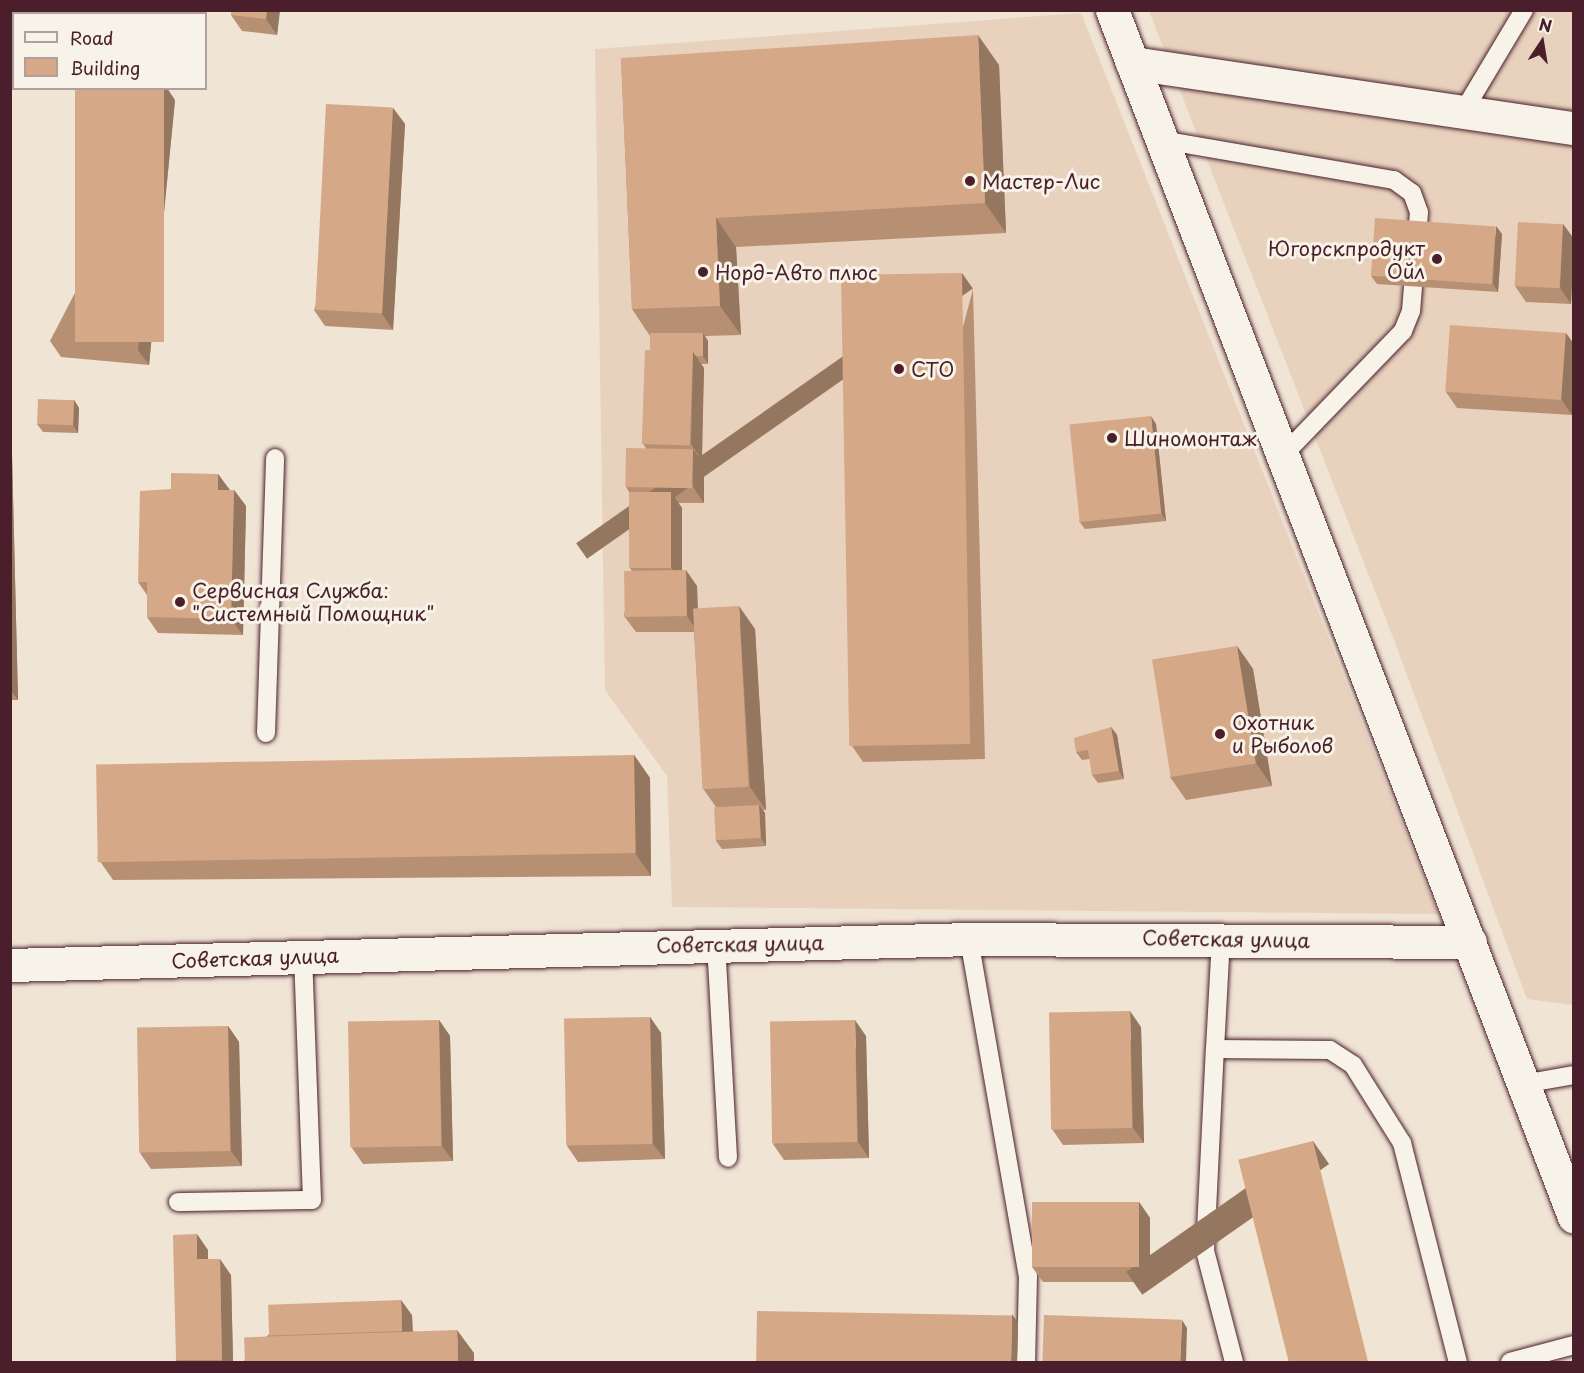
<!DOCTYPE html>
<meta charset="utf-8">
<style>
body{margin:0}
#map{position:relative;width:1584px;height:1373px;overflow:hidden;background:#f0e4d5;font-family:"Playpen Sans",sans-serif}
div>[style]{position:absolute}
[style*='--x']{left:calc(var(--x)*1px);top:calc(var(--y)*1px);width:calc(var(--w)*1px);rotate:calc(var(--a)*1deg)}
.built>*{inset:0;background:#e8d2be}
.roads{filter:drop-shadow(0 0 2px #4a1f2b) drop-shadow(0 0 2px #4a1f2b)}
.service>*{height:18px;margin:-9px;padding:0 9px;transform-origin:9px;border-radius:9px;background:#f7f3e8}
.minor>*{height:33px;margin:-16.5px;padding:0 16.5px;transform-origin:16.5px;border-radius:16.5px;background:#f7f3e8}
.tertiary>*{height:33px;margin:-16.5px;padding:0 16.5px;transform-origin:16.5px;border-radius:16.5px;background:#f7f3e8}
.secondary>*{height:33px;margin:-16.5px;padding:0 16.5px;transform-origin:16.5px;border-radius:16.5px;background:#f7f3e8}
.wall>*{inset:0;background:#b79074}
.shaded-wall>*{inset:0;background:#95765e;transform-origin:0 0}
.building>*{inset:0;background:#d5a887;transform-origin:0 0}
.dots>*{width:16px;height:16px;translate:-50% -50%;box-sizing:border-box;border:3px solid #f7f3e8;border-radius:50%}
span{translate:-50% -50%;white-space:nowrap;text-align:center;line-height:1.15;-webkit-text-stroke:6px #f7f3e8;paint-order:stroke}
.poi-label{font-size:20px;color:#4a1f2b}
.left{translate:0 -50%;text-align:left}
.right{translate:-100% -50%;text-align:right}
.street-label{font-size:20px;color:#4a1f2b}
.frame{position:absolute;inset:0;border:12px solid #4a1f2b;pointer-events:none}
.legend{position:absolute;left:12px;top:12px;width:195px;height:78px;box-sizing:border-box;background:#f7f3e8;border:2px solid #b29e9c;margin:0;padding:8px 10px;list-style:none;font-size:18px;color:#4a1f2b}
.legend li{display:flex;align-items:center;gap:12px;height:30px}
.legend b{width:30px;border:2px solid #b29e9c}
.north{position:absolute;left:1512px;top:12px;width:60px;height:60px;-webkit-text-stroke:4px #f7f3e8;paint-order:stroke;rotate:12deg;font-size:16px;font-weight:700;line-height:24px;text-align:center;color:#4a1f2b}
.north::after{content:'';display:block;margin:auto;width:21px;height:27px;background:#4a1f2b;clip-path:polygon(50% 0,100% 100%,50% 72%,0 100%)}
</style>
<div id="map">
<div class="built">
<i style="clip-path:polygon(1149px 11px,1573px 11px,1573px 1005px,1527px 999px,1394px 640px)"></i>
<i style="clip-path:polygon(1081px 13px,1438px 914px,672px 907px,667px 776px,605px 690px,595px 49px)"></i>
</div>
<div class="roads">
<div class="service">
<i style="--x:1463;--y:112;--w:119;--a:-59.1"></i>
<i style="--x:1162;--y:140;--w:235;--a:9.8"></i>
<i style="--x:1394;--y:180;--w:22;--a:36"></i>
<i style="--x:1412;--y:193;--w:20;--a:70"></i>
<i style="--x:1419;--y:212;--w:99;--a:94.6"></i>
<i style="--x:1411;--y:311;--w:22;--a:112"></i>
<i style="--x:1403;--y:331;--w:170;--a:134"></i>
<i style="--x:266;--y:733;--w:275;--a:-88.1"></i>
<i style="--x:969;--y:939;--w:342;--a:80.1"></i>
<i style="--x:1028;--y:1276;--w:86;--a:91.3"></i>
<i style="--x:716;--y:943;--w:215;--a:86.8"></i>
<i style="--x:1215;--y:1049;--w:110;--a:-86.9"></i>
<i style="--x:1523;--y:1084;--w:52;--a:-10"></i>
<i style="--x:178;--y:1202;--w:134;--a:-0.9"></i>
<i style="--x:312;--y:1200;--w:243;--a:-92.1"></i>
<i style="--x:1234;--y:1362;--w:115;--a:-104.6"></i>
<i style="--x:1205;--y:1251;--w:202;--a:-87.2"></i>
<i style="--x:1215;--y:1049;--w:115;--a:0.5"></i>
<i style="--x:1330;--y:1050;--w:27;--a:33"></i>
<i style="--x:1353;--y:1065;--w:92;--a:57.9"></i>
<i style="--x:1402;--y:1143;--w:226;--a:75.7"></i>
<i style="--x:1510;--y:1362;--w:66;--a:-14.9"></i>
</div>
<div class="minor">
<i style="--x:1132;--y:63;--w:447;--a:8.4"></i>
</div>
<div class="tertiary">
<i style="--x:10;--y:965;--w:959;--a:-1.55"></i>
<i style="--x:969;--y:939;--w:501;--a:0.34"></i>
</div>
<div class="secondary">
<i style="--x:1112;--y:10;--w:1292;--a:69.05"></i>
</div>
</div>
<div class="wall">
<i style="clip-path:polygon(10px 10px,61px 10px,61px 14px,14px 14px,14px 29px,10px 29px)"></i>
<i style="clip-path:polygon(280px 10px,277px 35px,242px 31px,231px 15px)"></i>
<i style="clip-path:polygon(621px 58px,999px 65px,1006px 233px,736px 247px,741px 335px,705px 336px,708px 341px,708px 364px,701px 364px,704px 368px,701px 460px,704px 464px,704px 503px,678px 503px,682px 508px,682px 570px,697px 586px,698px 609px,755px 629px,766px 810px,763px 810px,765px 813px,766px 846px,722px 849px,716px 841px,716px 807px,704px 790px,694px 632px,636px 632px,624px 616px,632px 571px,630px 568px,629px 492px,626px 487px,646px 448px,643px 444px,650px 351px,650px 336px,632px 309px)"></i>
<i style="clip-path:polygon(175px 100px,149px 365px,61px 357px,50px 341px)"></i>
<i style="clip-path:polygon(393px 108px,405px 124px,393px 330px,325px 326px,314px 310px)"></i>
<i style="clip-path:polygon(1563px 224px,1574px 239px,1571px 304px,1526px 302px,1515px 286px)"></i>
<i style="clip-path:polygon(1502px 234px,1498px 292px,1377px 284px,1371px 276px)"></i>
<i style="clip-path:polygon(973px 289px,985px 759px,863px 762px,852px 746px)"></i>
<i style="clip-path:polygon(1566px 333px,1572px 415px,1457px 408px,1446px 392px)"></i>
<i style="clip-path:polygon(74px 400px,79px 408px,78px 433px,43px 432px,37px 424px)"></i>
<i style="clip-path:polygon(1156px 424px,1166px 521px,1085px 529px,1079px 521px)"></i>
<i style="clip-path:polygon(10px 452px,12px 454px,18px 700px,10px 700px)"></i>
<i style="clip-path:polygon(218px 474px,229px 490px,234px 490px,246px 506px,243px 635px,158px 633px,147px 617px,147px 595px,138px 582px)"></i>
<i style="clip-path:polygon(1237px 646px,1253px 669px,1272px 786px,1186px 800px,1170px 777px)"></i>
<i style="clip-path:polygon(1111px 727px,1117px 735px,1124px 779px,1098px 783px,1092px 775px,1090px 759px,1082px 760px,1076px 752px)"></i>
<i style="clip-path:polygon(634px 755px,650px 778px,651px 876px,113px 880px,97px 857px)"></i>
<i style="clip-path:polygon(650px 1017px,661px 1033px,665px 1159px,578px 1162px,567px 1146px)"></i>
<i style="clip-path:polygon(439px 1020px,450px 1036px,453px 1161px,363px 1164px,352px 1148px)"></i>
<i style="clip-path:polygon(228px 1026px,239px 1042px,242px 1166px,151px 1169px,140px 1153px)"></i>
<i style="clip-path:polygon(1141px 1027px,1144px 1143px,1063px 1145px,1052px 1129px)"></i>
<i style="clip-path:polygon(866px 1036px,869px 1158px,784px 1160px,773px 1144px)"></i>
<i style="clip-path:polygon(1139px 1202px,1150px 1218px,1150px 1282px,1043px 1282px,1032px 1267px)"></i>
<i style="clip-path:polygon(208px 1250px,208px 1259px,231px 1275px,233px 1361px,244px 1361px,269px 1334px,412px 1315px,413px 1331px,474px 1353px,474px 1362px,177px 1362px,176px 1360px)"></i>
</div>
<div class="shaded-wall">
<i style="left:55px;top:10px;width:6px;height:4px"></i>
<i style="clip-path:polygon(267px 10px,280px 10px,277px 35px,266px 19px)"></i>
<i style="clip-path:polygon(978px 35px,999px 65px,1006px 233px,985px 203px)"></i>
<i style="clip-path:polygon(164px 88px,167px 88px,175px 100px,149px 365px,138px 350px)"></i>
<i style="clip-path:polygon(393px 108px,405px 124px,393px 330px,382px 314px)"></i>
<i style="clip-path:polygon(716px 218px,736px 247px,741px 335px,720px 306px)"></i>
<i style="clip-path:polygon(1563px 224px,1574px 239px,1571px 304px,1560px 288px)"></i>
<i style="clip-path:polygon(1496px 226px,1502px 234px,1498px 292px,1493px 284px)"></i>
<i style="left:962px;top:273px;width:19px;height:471px;rotate:55deg"></i>
<i style="clip-path:polygon(703px 333px,708px 341px,708px 364px,703px 356px)"></i>
<i style="clip-path:polygon(1566px 333px,1574px 344px,1574px 398px,1572px 415px,1561px 399px)"></i>
<i style="clip-path:polygon(693px 352px,704px 368px,702px 460px,691px 444px)"></i>
<i style="clip-path:polygon(74px 400px,79px 408px,78px 433px,73px 425px)"></i>
<i style="clip-path:polygon(1151px 416px,1156px 424px,1166px 521px,1161px 513px)"></i>
<i style="clip-path:polygon(693px 449px,704px 464px,704px 503px,693px 487px)"></i>
<i style="clip-path:polygon(10px 452px,12px 454px,18px 700px,12px 692px,10px 632px)"></i>
<i style="clip-path:polygon(218px 474px,230px 490px,218px 490px)"></i>
<i style="clip-path:polygon(234px 490px,246px 506px,243px 635px,231px 619px)"></i>
<i style="clip-path:polygon(671px 492px,682px 508px,682px 583px,671px 567px)"></i>
<i style="clip-path:polygon(686px 570px,697px 586px,698px 632px,687px 616px)"></i>
<i style="clip-path:polygon(739px 606px,755px 629px,766px 810px,750px 787px)"></i>
<i style="clip-path:polygon(1237px 646px,1253px 669px,1272px 786px,1256px 763px)"></i>
<i style="clip-path:polygon(1111px 727px,1117px 735px,1124px 779px,1119px 771px)"></i>
<i style="clip-path:polygon(634px 755px,650px 778px,651px 876px,635px 853px)"></i>
<i style="clip-path:polygon(759px 805px,765px 813px,766px 846px,761px 838px)"></i>
<i style="clip-path:polygon(1130px 1011px,1141px 1027px,1144px 1143px,1133px 1128px)"></i>
<i style="clip-path:polygon(650px 1017px,661px 1033px,665px 1159px,653px 1144px)"></i>
<i style="clip-path:polygon(439px 1020px,450px 1036px,453px 1161px,442px 1146px)"></i>
<i style="clip-path:polygon(855px 1020px,866px 1036px,869px 1158px,858px 1142px)"></i>
<i style="clip-path:polygon(228px 1026px,239px 1042px,242px 1166px,231px 1151px)"></i>
<i style="left:1313px;top:1141px;width:28px;height:228px;rotate:55deg"></i>
<i style="clip-path:polygon(1139px 1202px,1150px 1218px,1150px 1282px,1139px 1267px)"></i>
<i style="clip-path:polygon(197px 1234px,208px 1250px,208px 1275px,197px 1259px)"></i>
<i style="clip-path:polygon(220px 1259px,231px 1275px,233px 1362px,224px 1362px,222px 1360px)"></i>
<i style="clip-path:polygon(401px 1300px,412px 1315px,413px 1351px,402px 1335px)"></i>
<i style="clip-path:polygon(1012px 1314px,1018px 1323px,1017px 1362px,1011px 1362px)"></i>
<i style="clip-path:polygon(1182px 1320px,1187px 1328px,1186px 1362px,1180px 1362px)"></i>
<i style="clip-path:polygon(457px 1330px,474px 1353px,474px 1362px,458px 1362px)"></i>
</div>
<div class="building">
<i style="clip-path:polygon(10px 10px,55px 10px,55px 14px,14px 14px,14px 21px,10px 21px)"></i>
<i style="clip-path:polygon(231px 10px,267px 10px,266px 19px,231px 15px)"></i>
<i style="clip-path:polygon(978px 35px,985px 203px,716px 218px,720px 306px,632px 309px,621px 58px)"></i>
<i style="left:75px;top:88px;width:89px;height:254px"></i>
<i style="left:326px;top:104px;width:67px;height:206px;rotate:3deg"></i>
<i style="left:1375px;top:218px;width:121px;height:58px;rotate:4deg"></i>
<i style="left:1518px;top:222px;width:45px;height:64px;rotate:3deg"></i>
<i style="left:962px;top:273px;width:471px;height:121px;rotate:89deg"></i>
<i style="left:1450px;top:325px;width:116px;height:67px;rotate:4deg"></i>
<i style="clip-path:polygon(650px 333px,703px 333px,703px 356px,696px 356px,693px 352px,650px 351px)"></i>
<i style="left:645px;top:350px;width:48px;height:94px;rotate:2deg"></i>
<i style="left:38px;top:399px;width:36px;height:25px;rotate:2deg"></i>
<i style="left:1151px;top:416px;width:98px;height:82px;rotate:84deg"></i>
<i style="left:626px;top:448px;width:67px;height:39px;rotate:1deg"></i>
<i style="clip-path:polygon(171px 473px,218px 474px,218px 490px,234px 490px,231px 619px,147px 617px,147px 582px,138px 582px,140px 491px,171px 489px)"></i>
<i style="left:629px;top:492px;width:42px;height:76px"></i>
<i style="left:686px;top:570px;width:46px;height:62px;rotate:89deg"></i>
<i style="left:739px;top:606px;width:181px;height:46px;rotate:87deg"></i>
<i style="clip-path:polygon(10px 632px,12px 692px,10px 692px)"></i>
<i style="left:1237px;top:646px;width:119px;height:86px;rotate:81deg"></i>
<i style="clip-path:polygon(1111px 727px,1119px 771px,1092px 775px,1088px 750px,1076px 752px,1074px 738px)"></i>
<i style="left:634px;top:755px;width:98px;height:538px;rotate:89deg"></i>
<i style="left:759px;top:805px;width:33px;height:45px;rotate:87deg"></i>
<i style="left:1130px;top:1011px;width:117px;height:81px;rotate:89deg"></i>
<i style="left:650px;top:1017px;width:127px;height:86px;rotate:89deg"></i>
<i style="left:439px;top:1020px;width:126px;height:91px;rotate:89deg"></i>
<i style="left:855px;top:1020px;width:122px;height:85px;rotate:89deg"></i>
<i style="left:228px;top:1026px;width:125px;height:91px;rotate:89deg"></i>
<i style="left:1313px;top:1141px;width:228px;height:77px;rotate:76deg"></i>
<i style="left:1032px;top:1202px;width:107px;height:65px"></i>
<i style="clip-path:polygon(197px 1234px,197px 1259px,220px 1259px,222px 1360px,176px 1360px,173px 1235px)"></i>
<i style="left:401px;top:1300px;width:31px;height:133px;rotate:88deg"></i>
<i style="left:757px;top:1311px;width:255px;height:51px;rotate:1deg"></i>
<i style="left:1044px;top:1315px;width:138px;height:47px;rotate:2deg"></i>
<i style="left:457px;top:1330px;width:32px;height:213px;rotate:88deg"></i>
<i style="clip-path:polygon(244px 1361px,244px 1362px,156px 1362px)"></i>
</div>
<div class="dots">
<i style="left:970px;top:181px;background:#4a1f2b"></i>
<i style="left:1437px;top:259px;background:#4a1f2b"></i>
<i style="left:703px;top:272px;background:#4a1f2b"></i>
<i style="left:899px;top:369px;background:#4a1f2b"></i>
<i style="left:1112px;top:438px;background:#4a1f2b"></i>
<i style="left:180px;top:602px;background:#4a1f2b"></i>
<i style="left:1220px;top:734px;background:#4a1f2b"></i>
</div>
<div class="poi-label">
<span class="left" style="left:982px;top:181px">Мастер-Лис</span>
<span class="right" style="left:1425px;top:260px">Югорскпродукт<br>Ойл</span>
<span class="left" style="left:715px;top:272px">Норд-Авто плюс</span>
<span class="left" style="left:911px;top:369px">СТО</span>
<span class="left" style="left:1124px;top:438px">Шиномонтаж</span>
<span class="left" style="left:192px;top:602px">Сервисная Служба:<br>"Системный Помощник"</span>
<span class="left" style="left:1232px;top:734px">Охотник<br>и Рыболов</span>
</div>
<div class="street-label">
<span style="left:1226px;top:939px;rotate:1deg">Советская улица</span>
<span style="left:740px;top:944px;rotate:-1deg">Советская улица</span>
<span style="left:255px;top:958px;rotate:-2deg">Советская улица</span>
</div>
<div class="frame"></div>
<ul class="legend">
<li><b style="height:8px;background:#f7f3e8"></b>Road</li>
<li><b style="height:16px;background:#d5a887"></b>Building</li>
</ul>
<div class="north">N</div>
</div>
